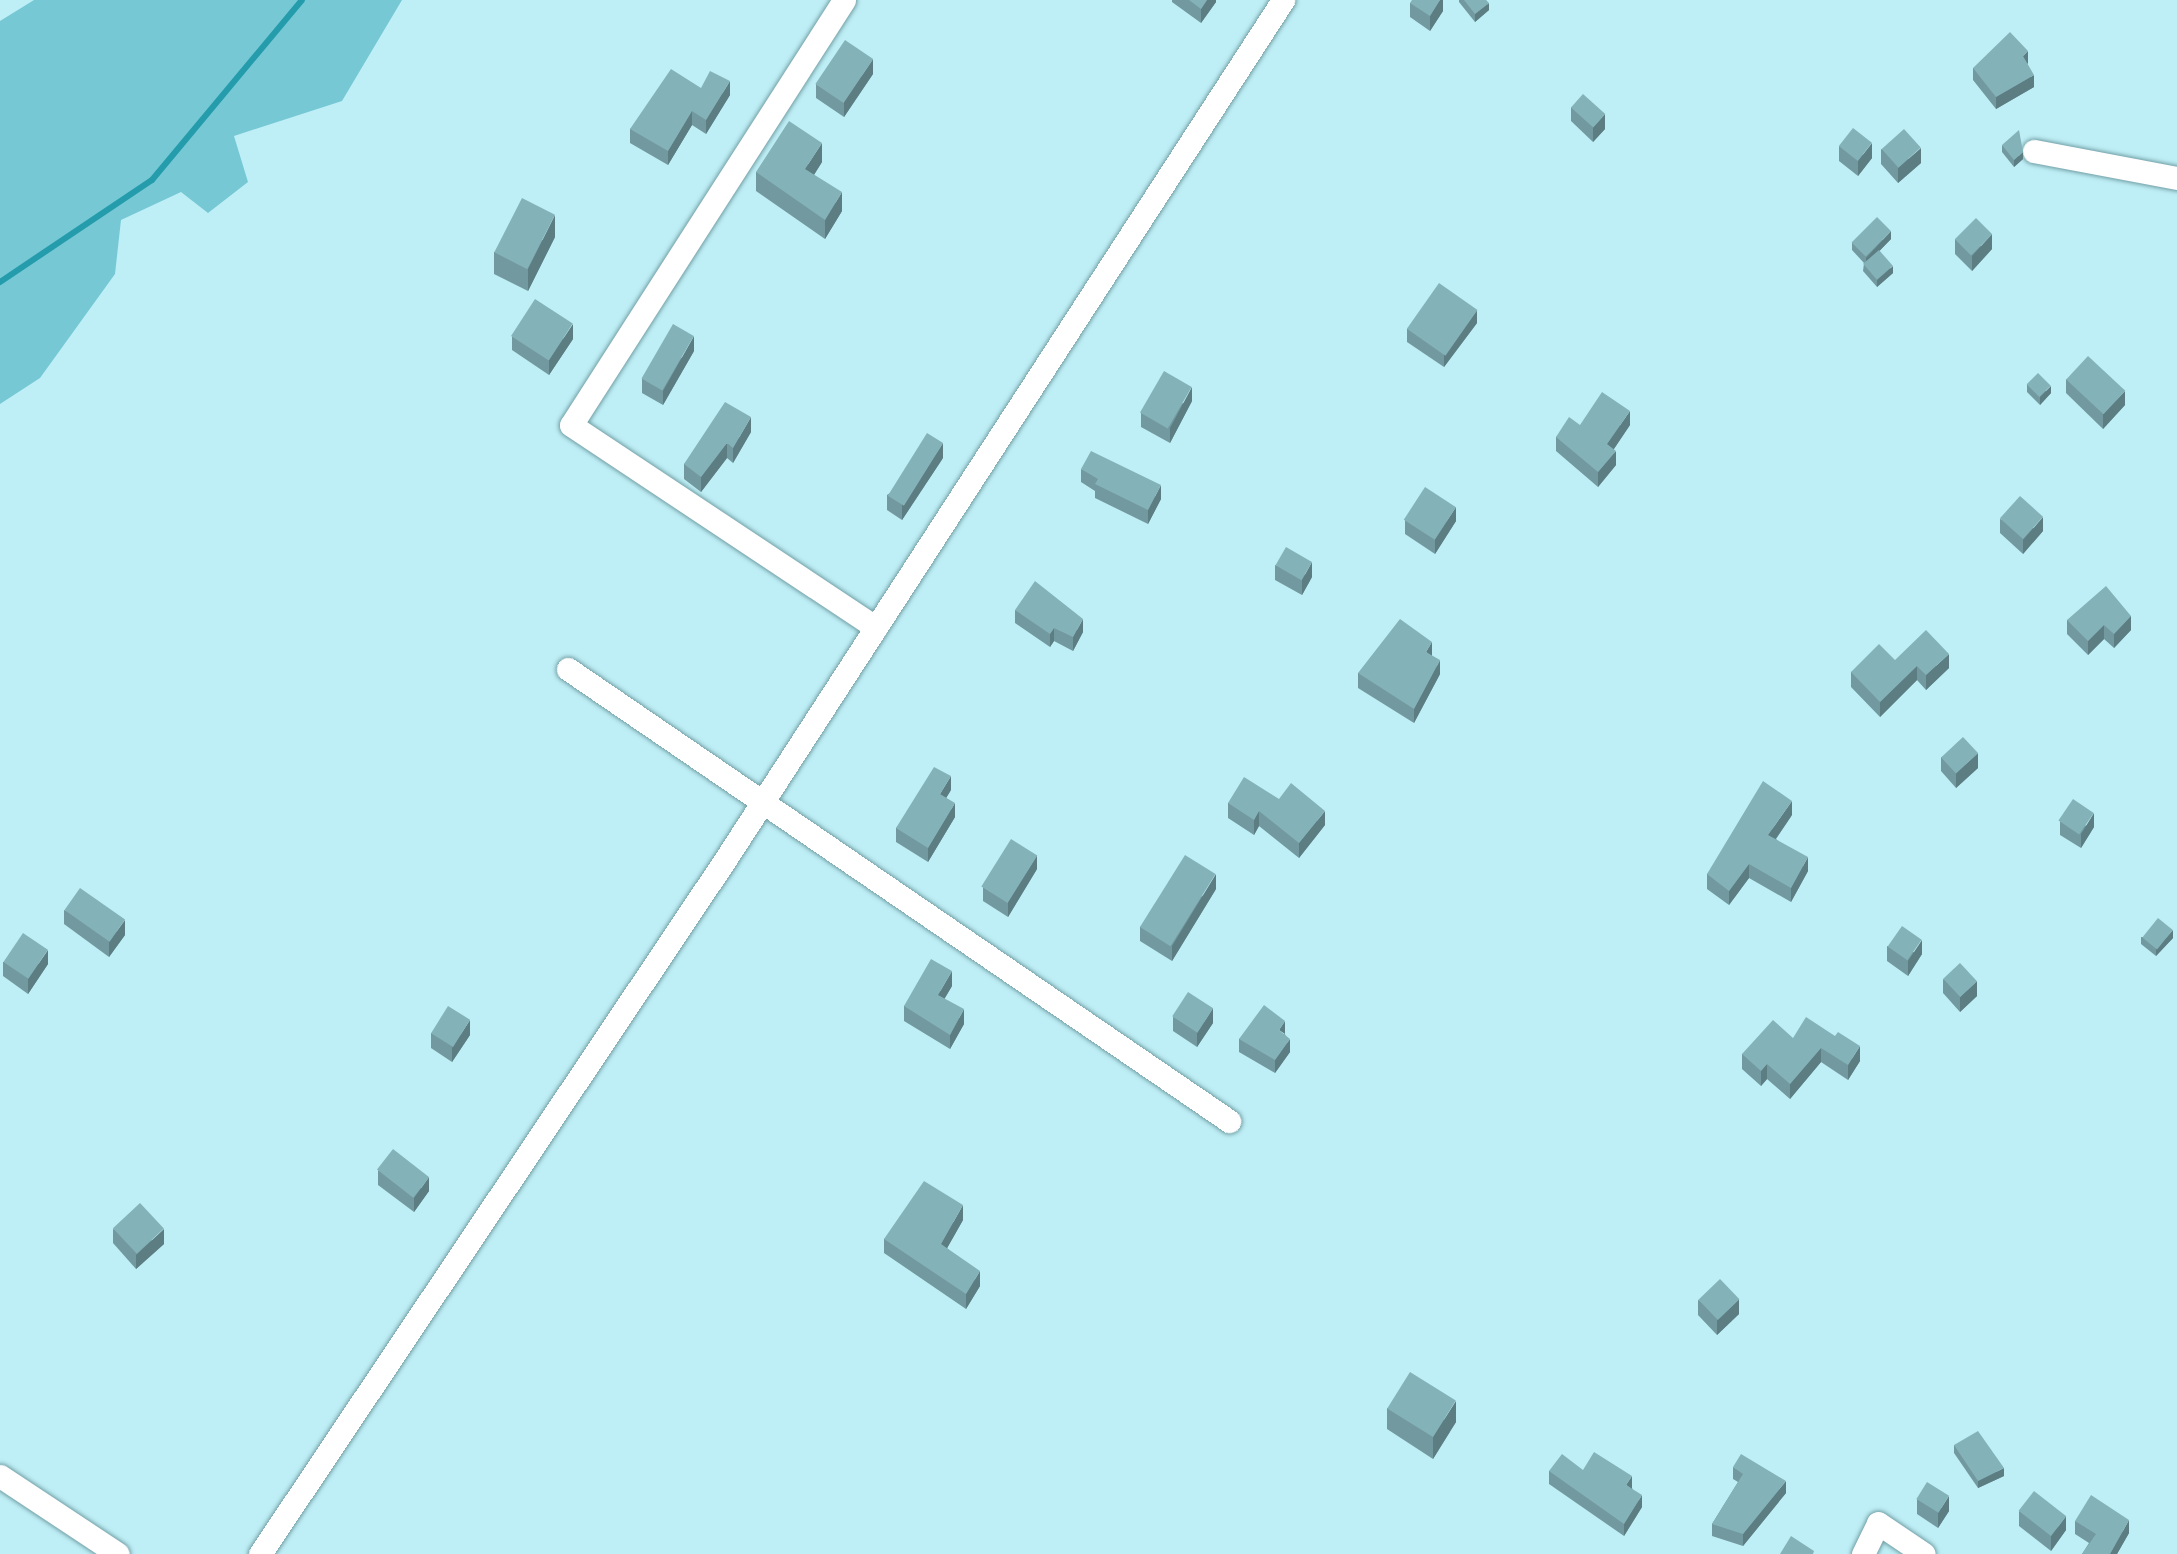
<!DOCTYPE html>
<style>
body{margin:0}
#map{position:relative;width:2177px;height:1554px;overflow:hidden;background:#bfeff6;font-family:Inter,sans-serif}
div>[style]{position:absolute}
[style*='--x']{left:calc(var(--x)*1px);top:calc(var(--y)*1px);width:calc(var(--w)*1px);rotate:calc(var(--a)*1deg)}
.green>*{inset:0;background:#76c8d5}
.stream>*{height:6px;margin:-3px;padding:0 3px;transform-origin:3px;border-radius:3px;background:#259cab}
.roads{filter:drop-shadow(0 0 2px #729fa6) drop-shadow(0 0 2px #729fa6)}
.street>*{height:23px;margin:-11.5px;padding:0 11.5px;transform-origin:11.5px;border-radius:11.5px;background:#fff}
.wall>*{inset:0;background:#72999f}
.shaded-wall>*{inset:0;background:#5c7d82}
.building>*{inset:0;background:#84b2b9;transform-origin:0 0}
span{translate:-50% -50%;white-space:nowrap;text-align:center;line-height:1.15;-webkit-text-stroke:6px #fff;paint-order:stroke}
</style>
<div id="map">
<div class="green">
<i style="clip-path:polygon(34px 0,402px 0,342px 101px,234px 136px,248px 182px,208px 213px,181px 192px,121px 220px,115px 274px,40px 378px,0 404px,0 21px)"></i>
</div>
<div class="stream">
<i style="--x:0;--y:282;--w:183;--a:-33.9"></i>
<i style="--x:152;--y:180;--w:234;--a:-50.2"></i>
</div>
<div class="roads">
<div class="street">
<i style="--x:844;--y:0;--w:505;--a:122.71"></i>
<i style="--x:571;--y:425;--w:366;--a:33.6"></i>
<i style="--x:2034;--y:151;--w:146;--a:10.7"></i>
<i style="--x:568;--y:669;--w:801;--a:34.36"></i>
<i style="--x:0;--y:1476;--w:141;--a:33.5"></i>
<i style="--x:260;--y:1554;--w:832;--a:-56.18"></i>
<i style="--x:723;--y:863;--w:1029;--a:-57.02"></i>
<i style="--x:1863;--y:1554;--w:34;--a:-64"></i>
<i style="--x:1878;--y:1523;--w:55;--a:34"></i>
</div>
</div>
<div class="wall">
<i style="clip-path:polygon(1172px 0,1216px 0,1216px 2px,1201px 23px,1172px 2px)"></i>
<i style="clip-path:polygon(1443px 0,1443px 11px,1430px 31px,1410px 17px,1410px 3px)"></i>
<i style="clip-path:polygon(1459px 0,1486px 0,1489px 10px,1475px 22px,1459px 2px)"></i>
<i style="clip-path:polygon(2028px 63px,2027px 64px,2034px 87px,1996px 109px,1973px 80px,1973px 68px)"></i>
<i style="clip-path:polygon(873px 74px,844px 117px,816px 98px,816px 84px)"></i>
<i style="clip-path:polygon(701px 88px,730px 95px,706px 134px,692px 125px,668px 165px,630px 143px,630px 129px)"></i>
<i style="clip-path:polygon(1571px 107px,1605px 129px,1593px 142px,1571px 121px)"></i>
<i style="clip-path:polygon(2002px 145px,2023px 159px,2014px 167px,2002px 152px)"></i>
<i style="clip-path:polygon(1839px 146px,1872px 158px,1858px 176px,1839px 161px)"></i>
<i style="clip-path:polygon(1881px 149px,1921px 163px,1898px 183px,1881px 164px)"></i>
<i style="clip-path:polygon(822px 162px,814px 175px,842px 211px,825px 239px,756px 191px,756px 172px)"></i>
<i style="clip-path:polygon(555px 237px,528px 291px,494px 274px,494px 252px)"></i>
<i style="clip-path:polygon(1891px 239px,1879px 251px,1893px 273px,1877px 287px,1863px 271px,1864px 263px,1852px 250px,1852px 243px)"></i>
<i style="clip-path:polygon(1955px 239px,1992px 249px,1972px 271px,1955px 254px)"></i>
<i style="clip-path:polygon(1477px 323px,1444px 367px,1407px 342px,1407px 329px)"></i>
<i style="clip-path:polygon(512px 336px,573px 339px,549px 375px,512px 350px)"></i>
<i style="clip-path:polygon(694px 351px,663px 405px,642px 393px,642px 379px)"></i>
<i style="clip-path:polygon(2066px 379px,2125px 405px,2103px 429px,2066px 393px)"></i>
<i style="clip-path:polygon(2027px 384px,2051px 393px,2040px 405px,2027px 392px)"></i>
<i style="clip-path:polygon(1192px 401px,1170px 443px,1141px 427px,1141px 413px)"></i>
<i style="clip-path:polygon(1580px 425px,1630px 425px,1614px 449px,1616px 465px,1598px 487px,1556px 451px,1556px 437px)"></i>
<i style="clip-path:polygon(751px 432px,733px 463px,727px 458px,701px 492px,684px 479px,684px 464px)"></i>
<i style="clip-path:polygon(943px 458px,902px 520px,887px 510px,887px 495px)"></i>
<i style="clip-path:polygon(1081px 469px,1161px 499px,1148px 524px,1095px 498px,1095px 491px,1081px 482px)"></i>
<i style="clip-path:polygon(2000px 519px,2043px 531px,2023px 554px,2000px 533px)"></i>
<i style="clip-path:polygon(1405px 520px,1456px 521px,1435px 554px,1405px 534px)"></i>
<i style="clip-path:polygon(1275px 565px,1312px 577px,1302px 595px,1275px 580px)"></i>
<i style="clip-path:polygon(1015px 610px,1083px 632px,1073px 651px,1054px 641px,1050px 647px,1015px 623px)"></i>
<i style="clip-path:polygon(2131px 616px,2131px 630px,2114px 648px,2104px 639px,2088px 655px,2067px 634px,2067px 620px)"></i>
<i style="clip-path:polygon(1432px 656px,1440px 674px,1414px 723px,1358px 688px,1358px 673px)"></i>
<i style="clip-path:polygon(1895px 660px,1949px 668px,1926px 690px,1917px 680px,1880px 717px,1851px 687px,1851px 672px)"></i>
<i style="clip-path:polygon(1941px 757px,1978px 768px,1956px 788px,1941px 771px)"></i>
<i style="clip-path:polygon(951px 790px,946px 798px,955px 817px,928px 862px,896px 842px,896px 828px)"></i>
<i style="clip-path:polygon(1279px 799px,1325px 825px,1299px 858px,1259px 826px,1254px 835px,1228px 818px,1228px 803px)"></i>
<i style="clip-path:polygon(1792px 815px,1776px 839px,1808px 871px,1791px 902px,1749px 878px,1729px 905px,1707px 889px,1707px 874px)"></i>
<i style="clip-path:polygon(2060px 821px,2094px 827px,2081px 848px,2060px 835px)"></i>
<i style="clip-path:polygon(1037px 869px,1008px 917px,983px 901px,983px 887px)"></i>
<i style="clip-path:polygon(1216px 889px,1172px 961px,1140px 941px,1140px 927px)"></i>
<i style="clip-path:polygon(64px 910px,125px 935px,109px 957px,64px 924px)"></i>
<i style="clip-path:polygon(2141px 937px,2173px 938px,2156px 956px,2141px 944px)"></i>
<i style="clip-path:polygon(1887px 946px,1922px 954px,1908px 976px,1887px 961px)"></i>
<i style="clip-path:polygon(3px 962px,48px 964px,28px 994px,3px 976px)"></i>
<i style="clip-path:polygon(1943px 979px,1977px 996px,1960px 1012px,1943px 993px)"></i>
<i style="clip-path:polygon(952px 986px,944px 999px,964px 1024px,950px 1049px,904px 1021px,904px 1006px)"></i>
<i style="clip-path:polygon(1173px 1017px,1213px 1023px,1197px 1047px,1173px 1031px)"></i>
<i style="clip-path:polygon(431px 1033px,470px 1035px,452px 1062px,431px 1048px)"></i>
<i style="clip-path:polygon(1285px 1034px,1290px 1052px,1275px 1073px,1239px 1052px,1239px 1039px)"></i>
<i style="clip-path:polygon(1793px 1038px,1860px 1061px,1848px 1080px,1821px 1062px,1790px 1099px,1767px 1079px,1761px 1086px,1742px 1069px,1742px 1054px)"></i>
<i style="clip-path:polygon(378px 1170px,429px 1191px,414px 1212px,378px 1185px)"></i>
<i style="clip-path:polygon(963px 1220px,947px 1248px,980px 1286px,966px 1309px,884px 1253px,884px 1239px)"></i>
<i style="clip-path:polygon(113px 1229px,164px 1244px,136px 1269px,113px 1243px)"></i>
<i style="clip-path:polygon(1698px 1300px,1739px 1314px,1717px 1335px,1698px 1315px)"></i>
<i style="clip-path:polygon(1387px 1408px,1456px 1422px,1433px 1459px,1387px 1429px)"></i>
<i style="clip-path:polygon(1954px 1445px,2004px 1476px,1978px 1488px,1954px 1453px)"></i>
<i style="clip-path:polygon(1733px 1467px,1786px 1493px,1743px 1546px,1712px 1536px,1712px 1524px,1738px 1482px,1733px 1479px)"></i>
<i style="clip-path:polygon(1583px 1470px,1632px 1488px,1642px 1507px,1624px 1536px,1549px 1484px,1549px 1471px)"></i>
<i style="clip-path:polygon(1917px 1499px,1949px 1511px,1938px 1528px,1917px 1514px)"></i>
<i style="clip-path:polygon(2019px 1511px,2066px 1530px,2051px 1551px,2019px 1526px)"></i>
<i style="clip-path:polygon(2075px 1521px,2129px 1533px,2117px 1554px,2082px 1554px,2089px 1543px,2075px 1534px)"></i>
</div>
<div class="shaded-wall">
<i style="clip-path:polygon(1207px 0,1216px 0,1216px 2px,1201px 23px,1201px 9px)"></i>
<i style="clip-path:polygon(1440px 0,1443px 0,1443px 11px,1430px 31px,1430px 16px)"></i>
<i style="clip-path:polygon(1489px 3px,1489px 10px,1475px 22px,1475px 14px)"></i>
<i style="clip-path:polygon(2028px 51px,2028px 63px,2023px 68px,2023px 56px)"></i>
<i style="clip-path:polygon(873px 59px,873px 74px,844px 117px,844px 102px)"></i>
<i style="clip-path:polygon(2034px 75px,2034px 87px,1996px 109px,1996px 97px)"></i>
<i style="clip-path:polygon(730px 81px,730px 95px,706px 134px,706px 120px)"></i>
<i style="clip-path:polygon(692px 111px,692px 125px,668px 165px,668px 151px)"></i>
<i style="clip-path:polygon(1605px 114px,1605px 129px,1593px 142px,1593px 127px)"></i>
<i style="clip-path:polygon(822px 143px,822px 162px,805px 189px,805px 169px)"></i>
<i style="clip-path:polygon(1872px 143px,1872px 158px,1858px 176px,1858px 161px)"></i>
<i style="clip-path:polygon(1921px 148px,1921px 163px,1898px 183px,1898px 168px)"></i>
<i style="clip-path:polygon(2023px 152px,2023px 159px,2014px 167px,2014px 160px)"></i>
<i style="clip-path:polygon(842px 192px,842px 211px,825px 239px,825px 220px)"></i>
<i style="clip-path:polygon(555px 215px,555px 237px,528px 291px,528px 269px)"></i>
<i style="clip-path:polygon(1891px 231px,1891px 239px,1866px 265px,1866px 258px)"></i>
<i style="clip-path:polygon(1992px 234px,1992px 249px,1972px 271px,1972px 256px)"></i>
<i style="clip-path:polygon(1893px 266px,1893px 273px,1877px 287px,1877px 280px)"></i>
<i style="clip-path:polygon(1477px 310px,1477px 323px,1444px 367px,1444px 354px)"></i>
<i style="clip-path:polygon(573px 324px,573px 339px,549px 375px,549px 360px)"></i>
<i style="clip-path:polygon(694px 336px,694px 351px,663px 405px,663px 391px)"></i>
<i style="clip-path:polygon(2051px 386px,2051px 393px,2040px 405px,2040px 397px)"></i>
<i style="clip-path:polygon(1192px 387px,1192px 401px,1170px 443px,1170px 428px)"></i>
<i style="clip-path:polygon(2125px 391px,2125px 405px,2103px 429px,2103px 414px)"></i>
<i style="clip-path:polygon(1630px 411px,1630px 425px,1607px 459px,1607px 444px)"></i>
<i style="clip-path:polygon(751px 417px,751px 432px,733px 463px,733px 448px)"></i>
<i style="clip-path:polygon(727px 443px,727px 458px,701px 492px,701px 477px)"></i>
<i style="clip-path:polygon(943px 443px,943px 458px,902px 520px,902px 505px)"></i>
<i style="clip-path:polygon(1616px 451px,1616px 465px,1598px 487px,1598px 472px)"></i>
<i style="clip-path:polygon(1161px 485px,1161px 499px,1148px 524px,1148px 510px)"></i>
<i style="clip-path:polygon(1456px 507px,1456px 521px,1435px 554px,1435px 539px)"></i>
<i style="clip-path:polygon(2043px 517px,2043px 531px,2023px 554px,2023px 540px)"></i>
<i style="clip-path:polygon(1312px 562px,1312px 577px,1302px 595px,1302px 580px)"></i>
<i style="clip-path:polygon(2131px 616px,2131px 630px,2114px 648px,2114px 634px)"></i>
<i style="clip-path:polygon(1083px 619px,1083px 632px,1073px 651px,1073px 637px)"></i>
<i style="clip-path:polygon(2104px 625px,2104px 639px,2088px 655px,2088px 641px)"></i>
<i style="clip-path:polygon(1054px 628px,1054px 641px,1050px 647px,1050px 634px)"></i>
<i style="clip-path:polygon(1432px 642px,1432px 657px,1426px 652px)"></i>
<i style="clip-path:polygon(1949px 654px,1949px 668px,1926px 690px,1926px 675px)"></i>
<i style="clip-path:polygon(1440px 660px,1440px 674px,1414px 723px,1414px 709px)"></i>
<i style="clip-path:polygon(1917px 666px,1917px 680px,1880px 717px,1880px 702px)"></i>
<i style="clip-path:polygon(1978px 753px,1978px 768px,1956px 788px,1956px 773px)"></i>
<i style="clip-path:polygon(951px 776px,951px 790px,940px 808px,940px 794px)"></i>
<i style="clip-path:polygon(1792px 801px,1792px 815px,1768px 850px,1768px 835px)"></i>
<i style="clip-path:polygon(955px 803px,955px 817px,928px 862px,928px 848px)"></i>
<i style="clip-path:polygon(1259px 811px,1259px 826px,1254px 835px,1254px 820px)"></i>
<i style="clip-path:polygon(1325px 811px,1325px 825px,1299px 858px,1299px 843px)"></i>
<i style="clip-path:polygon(2094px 813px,2094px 827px,2081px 848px,2081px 834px)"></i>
<i style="clip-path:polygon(1037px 855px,1037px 869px,1008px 917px,1008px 902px)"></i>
<i style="clip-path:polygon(1808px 857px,1808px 871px,1791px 902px,1791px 888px)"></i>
<i style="clip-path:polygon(1749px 864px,1749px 878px,1729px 905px,1729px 891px)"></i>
<i style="clip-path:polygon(1216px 874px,1216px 889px,1172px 961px,1172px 946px)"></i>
<i style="clip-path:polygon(125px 920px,125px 935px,109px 957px,109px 942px)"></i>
<i style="clip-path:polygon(2173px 930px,2173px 938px,2156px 956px,2156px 949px)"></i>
<i style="clip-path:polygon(1922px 940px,1922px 954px,1908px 976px,1908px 961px)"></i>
<i style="clip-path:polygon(48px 950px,48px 964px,28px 994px,28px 979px)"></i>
<i style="clip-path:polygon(952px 971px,952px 986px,938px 1010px,938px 995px)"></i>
<i style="clip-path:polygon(1977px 981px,1977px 996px,1960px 1012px,1960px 997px)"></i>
<i style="clip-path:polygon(1213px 1008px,1213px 1023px,1197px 1047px,1197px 1033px)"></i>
<i style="clip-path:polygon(964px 1009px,964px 1024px,950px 1049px,950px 1035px)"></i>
<i style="clip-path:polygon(470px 1020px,470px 1035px,452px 1062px,452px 1048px)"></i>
<i style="clip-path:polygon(1285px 1021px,1285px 1034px,1279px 1030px)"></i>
<i style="clip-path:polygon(1290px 1039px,1290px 1052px,1275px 1073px,1275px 1060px)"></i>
<i style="clip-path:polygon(1860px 1046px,1860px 1061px,1848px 1080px,1848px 1065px)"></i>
<i style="clip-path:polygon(1821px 1048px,1821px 1062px,1790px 1099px,1790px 1084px)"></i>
<i style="clip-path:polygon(1767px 1064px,1767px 1079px,1761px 1086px,1761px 1071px)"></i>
<i style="clip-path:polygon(429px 1177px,429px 1191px,414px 1212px,414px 1198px)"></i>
<i style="clip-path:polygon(963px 1205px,963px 1220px,941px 1259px,941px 1244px)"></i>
<i style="clip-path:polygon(164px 1229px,164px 1244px,136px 1269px,136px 1255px)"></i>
<i style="clip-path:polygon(980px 1271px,980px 1286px,966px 1309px,966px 1294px)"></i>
<i style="clip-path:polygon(1739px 1299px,1739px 1314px,1717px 1335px,1717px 1320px)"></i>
<i style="clip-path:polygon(1456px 1401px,1456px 1422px,1433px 1459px,1433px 1437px)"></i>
<i style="clip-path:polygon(2004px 1468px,2004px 1476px,1978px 1488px,1978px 1481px)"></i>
<i style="clip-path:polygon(1632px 1476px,1632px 1489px,1626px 1485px)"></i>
<i style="clip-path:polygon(1786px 1481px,1786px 1493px,1743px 1546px,1743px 1534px)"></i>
<i style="clip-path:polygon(1642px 1495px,1642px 1507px,1624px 1536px,1624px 1524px)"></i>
<i style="clip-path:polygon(1949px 1496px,1949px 1511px,1938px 1528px,1938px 1513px)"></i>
<i style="clip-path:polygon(2066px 1516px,2066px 1530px,2051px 1551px,2051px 1536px)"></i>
<i style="clip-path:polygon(2129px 1520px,2129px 1533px,2117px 1554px,2110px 1554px)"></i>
</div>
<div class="building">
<i style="clip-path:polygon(1189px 0,1207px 0,1201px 9px)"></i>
<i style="clip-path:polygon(1412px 0,1440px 0,1430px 16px,1410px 3px)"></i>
<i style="clip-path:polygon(1464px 0,1486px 0,1489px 3px,1475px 14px)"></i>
<i style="clip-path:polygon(2010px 32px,2028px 51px,2023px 56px,2034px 75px,1996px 97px,1973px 68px)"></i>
<i style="left:845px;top:40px;width:34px;height:53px;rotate:34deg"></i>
<i style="clip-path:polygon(671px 69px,701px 88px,710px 71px,730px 81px,706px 120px,692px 111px,668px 151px,630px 129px)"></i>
<i style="left:1583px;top:94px;width:30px;height:18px;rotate:42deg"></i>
<i style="clip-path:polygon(789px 121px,822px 143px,805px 169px,842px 192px,825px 220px,756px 172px)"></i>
<i style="left:1853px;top:128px;width:24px;height:23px;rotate:38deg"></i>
<i style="left:1904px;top:129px;width:25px;height:30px;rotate:48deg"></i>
<i style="clip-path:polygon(2019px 130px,2023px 152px,2014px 160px,2002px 145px)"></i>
<i style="left:522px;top:198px;width:37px;height:61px;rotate:27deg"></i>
<i style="left:1877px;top:217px;width:20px;height:36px;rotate:45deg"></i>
<i style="left:1976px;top:218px;width:23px;height:30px;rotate:45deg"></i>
<i style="left:1879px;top:250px;width:21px;height:21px;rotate:49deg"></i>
<i style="left:1439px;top:283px;width:47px;height:56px;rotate:35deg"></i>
<i style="left:535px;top:299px;width:45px;height:44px;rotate:33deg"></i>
<i style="left:673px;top:324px;width:24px;height:63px;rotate:30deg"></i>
<i style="left:2088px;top:356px;width:51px;height:32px;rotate:43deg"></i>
<i style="left:1164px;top:371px;width:32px;height:48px;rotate:30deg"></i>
<i style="left:2038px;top:373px;width:18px;height:16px;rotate:45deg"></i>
<i style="clip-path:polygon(1602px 392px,1630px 411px,1607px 444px,1616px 451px,1598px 472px,1556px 437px,1569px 417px,1580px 425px)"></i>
<i style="clip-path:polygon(725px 402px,751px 417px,733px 448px,727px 443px,701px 477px,684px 464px)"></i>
<i style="left:927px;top:433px;width:19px;height:74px;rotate:32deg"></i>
<i style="clip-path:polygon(1091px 451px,1161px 485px,1148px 510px,1095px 484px,1098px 479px,1081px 469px)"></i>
<i style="left:1425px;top:487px;width:37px;height:39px;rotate:33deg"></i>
<i style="left:2020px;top:496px;width:31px;height:30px;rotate:42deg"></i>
<i style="left:1286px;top:547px;width:30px;height:21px;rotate:30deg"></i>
<i style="clip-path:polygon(1035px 581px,1083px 619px,1073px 637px,1054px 628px,1050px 634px,1015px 610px)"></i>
<i style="clip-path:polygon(2106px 586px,2131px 616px,2114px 634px,2104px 625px,2088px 641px,2067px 620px)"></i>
<i style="clip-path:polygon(1400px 619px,1432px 642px,1426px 652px,1440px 660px,1414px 709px,1358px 673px)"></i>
<i style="clip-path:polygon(1926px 630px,1949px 654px,1926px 675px,1917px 666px,1880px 702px,1851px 672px,1879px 644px,1895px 660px)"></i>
<i style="left:1963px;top:737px;width:22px;height:30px;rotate:47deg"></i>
<i style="clip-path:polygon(934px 767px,951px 776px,940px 794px,955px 803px,928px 848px,896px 828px)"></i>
<i style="clip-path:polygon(1244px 777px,1279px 799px,1291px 783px,1325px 811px,1299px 843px,1259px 811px,1254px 820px,1228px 803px)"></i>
<i style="clip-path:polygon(1763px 781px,1792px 801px,1768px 835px,1808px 857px,1791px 888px,1749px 864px,1729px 891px,1707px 874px)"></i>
<i style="left:2073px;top:799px;width:25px;height:26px;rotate:34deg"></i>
<i style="left:1011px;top:839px;width:31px;height:56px;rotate:32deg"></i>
<i style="left:1185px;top:855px;width:36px;height:85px;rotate:32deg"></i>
<i style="left:80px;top:888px;width:55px;height:27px;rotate:35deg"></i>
<i style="left:2158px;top:918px;width:19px;height:25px;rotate:39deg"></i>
<i style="left:1902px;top:926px;width:24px;height:25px;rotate:35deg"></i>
<i style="left:23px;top:933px;width:30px;height:35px;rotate:34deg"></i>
<i style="clip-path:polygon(931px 959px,952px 971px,938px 995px,964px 1009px,950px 1035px,904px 1006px)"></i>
<i style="left:1960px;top:963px;width:25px;height:23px;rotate:47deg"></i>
<i style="left:1188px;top:992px;width:30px;height:29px;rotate:33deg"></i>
<i style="clip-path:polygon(1264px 1005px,1285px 1021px,1279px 1030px,1290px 1039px,1275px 1060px,1239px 1039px)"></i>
<i style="left:448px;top:1006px;width:26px;height:32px;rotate:32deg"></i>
<i style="clip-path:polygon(1806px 1017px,1835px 1036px,1838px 1032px,1860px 1046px,1848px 1065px,1821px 1048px,1790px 1084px,1767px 1064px,1761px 1071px,1742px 1054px,1773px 1020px,1793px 1038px)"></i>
<i style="left:393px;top:1149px;width:46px;height:26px;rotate:38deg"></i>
<i style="clip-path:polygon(924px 1181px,963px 1205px,941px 1244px,980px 1271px,966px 1294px,884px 1239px)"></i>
<i style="left:140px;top:1203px;width:35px;height:37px;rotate:47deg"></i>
<i style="left:1720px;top:1279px;width:28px;height:30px;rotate:46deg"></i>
<i style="left:1410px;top:1372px;width:54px;height:43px;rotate:32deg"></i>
<i style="clip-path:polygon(1978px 1431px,2004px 1468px,1978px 1481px,1954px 1445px)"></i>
<i style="clip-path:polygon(1594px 1452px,1632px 1476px,1626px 1485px,1642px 1495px,1624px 1524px,1549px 1471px,1562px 1454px,1583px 1470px)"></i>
<i style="clip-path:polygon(1741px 1454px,1786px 1481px,1743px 1534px,1712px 1524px,1743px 1474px,1733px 1467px)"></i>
<i style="left:1927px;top:1482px;width:26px;height:20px;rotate:32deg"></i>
<i style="left:2034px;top:1491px;width:41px;height:25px;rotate:38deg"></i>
<i style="clip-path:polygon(2091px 1495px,2129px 1520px,2110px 1554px,2082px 1554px,2096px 1534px,2075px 1521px)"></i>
<i style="clip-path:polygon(1791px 1536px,1814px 1551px,1813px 1554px,1780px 1554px)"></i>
</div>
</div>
